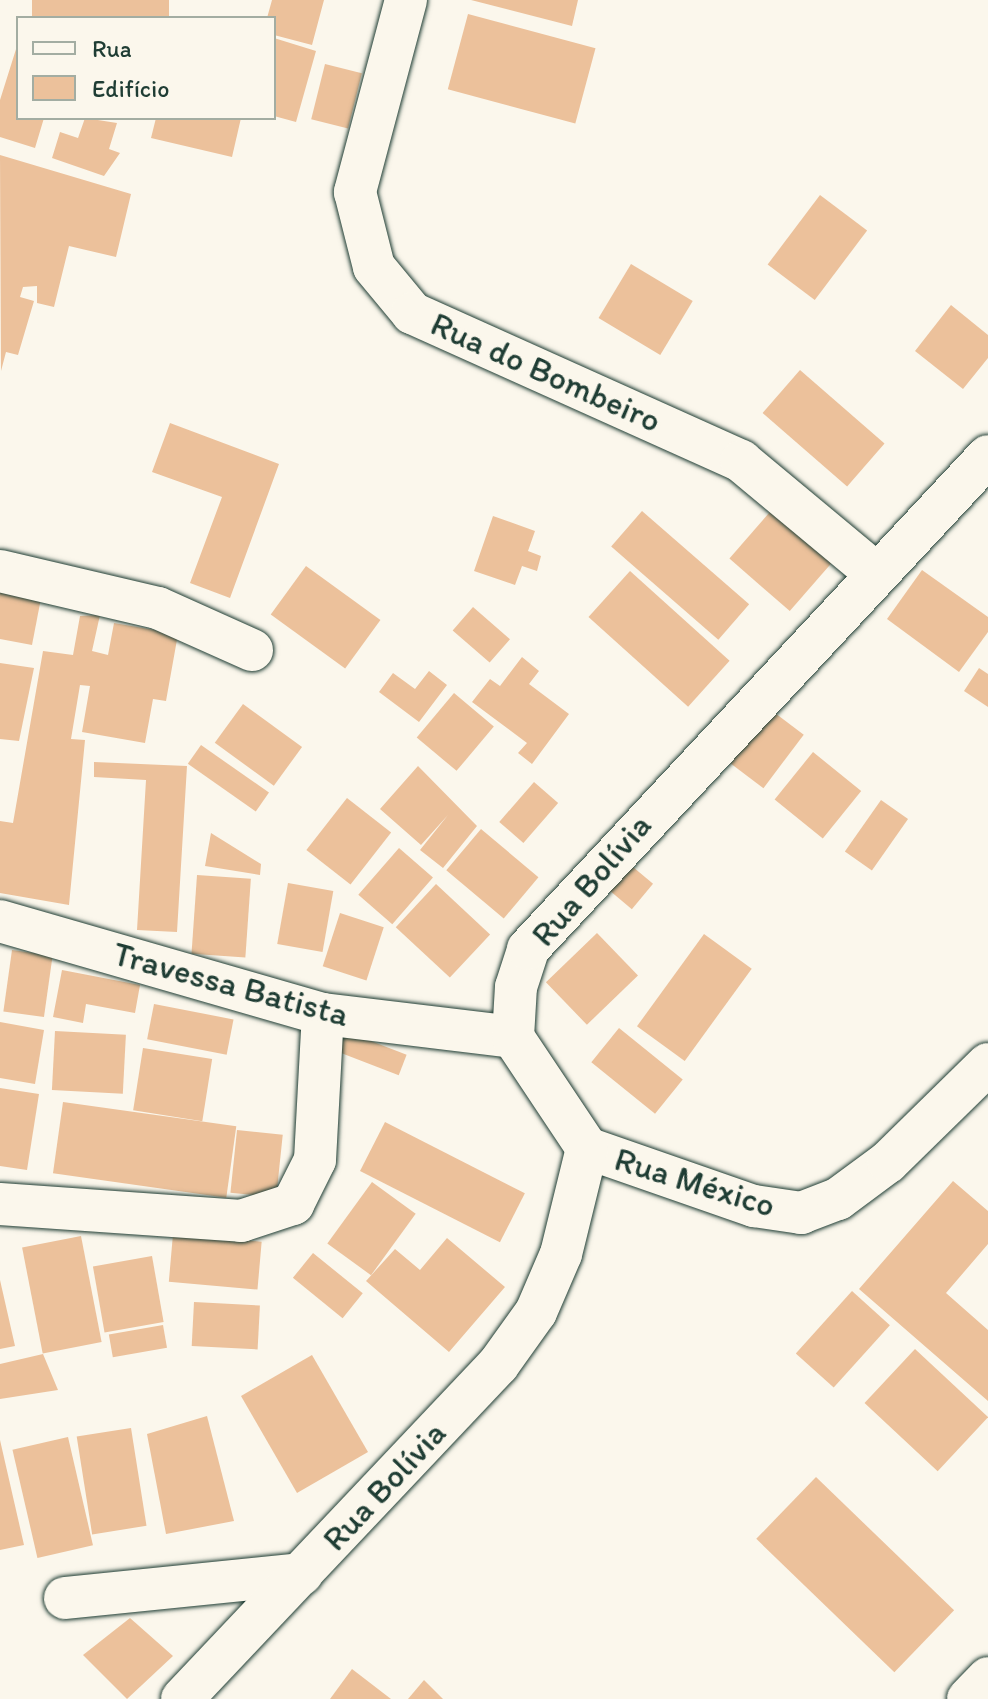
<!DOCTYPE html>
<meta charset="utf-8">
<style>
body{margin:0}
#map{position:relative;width:988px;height:1699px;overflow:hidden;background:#fbf7ec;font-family:Itim,sans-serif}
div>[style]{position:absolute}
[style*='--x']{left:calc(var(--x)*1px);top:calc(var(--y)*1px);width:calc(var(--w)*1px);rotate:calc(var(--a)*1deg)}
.building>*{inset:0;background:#ecc19b;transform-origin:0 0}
.roads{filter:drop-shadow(0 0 2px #1f3d34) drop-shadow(0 0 2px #1f3d34)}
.street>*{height:42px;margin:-21px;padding:0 21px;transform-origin:21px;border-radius:21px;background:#fbf7ec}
span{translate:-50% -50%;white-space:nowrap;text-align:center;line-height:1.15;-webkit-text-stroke:6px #fbf7ec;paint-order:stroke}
.street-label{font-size:34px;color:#1f3d34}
.legend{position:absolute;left:16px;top:16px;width:260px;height:104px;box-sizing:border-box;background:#fbf7ec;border:2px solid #a3ada2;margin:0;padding:10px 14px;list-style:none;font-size:24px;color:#1f3d34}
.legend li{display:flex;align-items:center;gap:16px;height:40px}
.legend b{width:40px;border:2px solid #a3ada2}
</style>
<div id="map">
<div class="building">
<i style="left:32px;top:0;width:137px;height:19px"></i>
<i style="clip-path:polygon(272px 0,324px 0,312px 45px,274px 35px,274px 18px,267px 18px)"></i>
<i style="clip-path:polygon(471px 0,578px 0,572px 26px)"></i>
<i style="left:468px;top:14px;width:132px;height:78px;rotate:15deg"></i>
<i style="clip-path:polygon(274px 38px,316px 51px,296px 122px,274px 116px)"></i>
<i style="clip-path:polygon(17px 46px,18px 118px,44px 118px,35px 148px,0 137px,0 100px)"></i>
<i style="left:325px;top:64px;width:38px;height:57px;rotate:14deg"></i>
<i style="clip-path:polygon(85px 118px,117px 123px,109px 149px,120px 153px,104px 176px,52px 158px,60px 132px,78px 138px)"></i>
<i style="clip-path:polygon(156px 118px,241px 118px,232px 157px,151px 138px)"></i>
<i style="clip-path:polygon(0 155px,131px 194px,116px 257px,69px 246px,54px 307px,37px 303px,37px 286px,23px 287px,20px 297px,34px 301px,18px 355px,6px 352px,1px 371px)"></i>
<i style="left:820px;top:195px;width:59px;height:87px;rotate:37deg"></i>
<i style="left:631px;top:264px;width:72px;height:63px;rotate:31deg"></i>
<i style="clip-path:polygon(951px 305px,988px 335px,988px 358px,963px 389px,915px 351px)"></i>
<i style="left:800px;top:370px;width:112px;height:57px;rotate:41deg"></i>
<i style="clip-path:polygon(170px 423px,279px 464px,230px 598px,190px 583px,222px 497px,152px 472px)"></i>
<i style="left:776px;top:505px;width:80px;height:71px;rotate:41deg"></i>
<i style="left:642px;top:511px;width:142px;height:47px;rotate:41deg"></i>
<i style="clip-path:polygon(493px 516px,535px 531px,528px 551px,541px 556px,537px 571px,522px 566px,515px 585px,474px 571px)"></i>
<i style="left:306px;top:566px;width:92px;height:60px;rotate:36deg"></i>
<i style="clip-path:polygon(922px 570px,988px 617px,988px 632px,959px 672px,887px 619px)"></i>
<i style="left:630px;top:571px;width:134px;height:62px;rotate:42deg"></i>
<i style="clip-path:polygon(0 585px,42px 593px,32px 645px,0 639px)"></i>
<i style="left:473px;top:607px;width:49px;height:31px;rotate:41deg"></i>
<i style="clip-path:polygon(100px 615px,92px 651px,108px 655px,114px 623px,178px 634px,166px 701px,153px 699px,145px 743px,82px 732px,90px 686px,80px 685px,71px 739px,85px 740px,69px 905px,0 893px,0 821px,13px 823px,43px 651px,73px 655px,80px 616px)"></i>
<i style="clip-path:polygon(522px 657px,539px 671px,529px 684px,569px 714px,532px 764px,518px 753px,527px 743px,472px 702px,490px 679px,500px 686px)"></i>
<i style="clip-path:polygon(0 663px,34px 668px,19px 741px,0 739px)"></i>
<i style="clip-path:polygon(979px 668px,988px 674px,988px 707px,964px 691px)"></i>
<i style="clip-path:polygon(429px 671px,447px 685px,419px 722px,379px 692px,393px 673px,415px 689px)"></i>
<i style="left:454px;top:693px;width:52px;height:58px;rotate:40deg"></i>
<i style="left:243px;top:704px;width:73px;height:48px;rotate:36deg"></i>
<i style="left:771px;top:710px;width:41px;height:67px;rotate:37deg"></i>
<i style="left:201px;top:745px;width:83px;height:23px;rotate:35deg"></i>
<i style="left:813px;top:752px;width:62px;height:61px;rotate:39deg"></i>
<i style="clip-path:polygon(94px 762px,187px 766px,177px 932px,137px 930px,146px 780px,94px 777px)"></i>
<i style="clip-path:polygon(418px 766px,477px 826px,443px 868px,420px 850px,448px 815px,421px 845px,380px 809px)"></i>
<i style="left:534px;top:782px;width:32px;height:53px;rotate:41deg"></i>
<i style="left:347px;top:798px;width:56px;height:66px;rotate:38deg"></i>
<i style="left:881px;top:800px;width:33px;height:63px;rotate:35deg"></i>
<i style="left:481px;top:829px;width:75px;height:54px;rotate:40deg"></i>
<i style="clip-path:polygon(211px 833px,261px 864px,260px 875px,205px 866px)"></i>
<i style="left:399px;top:848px;width:45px;height:62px;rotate:41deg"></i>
<i style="left:627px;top:862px;width:34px;height:33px;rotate:40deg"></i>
<i style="left:197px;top:875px;width:54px;height:79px;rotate:4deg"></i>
<i style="left:288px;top:883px;width:46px;height:62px;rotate:10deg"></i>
<i style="left:436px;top:884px;width:74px;height:59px;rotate:43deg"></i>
<i style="left:340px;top:913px;width:46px;height:56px;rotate:18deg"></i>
<i style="left:597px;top:933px;width:59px;height:71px;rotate:46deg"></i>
<i style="left:704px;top:934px;width:59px;height:114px;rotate:36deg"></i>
<i style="left:12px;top:950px;width:41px;height:62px;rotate:8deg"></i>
<i style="clip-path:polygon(62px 970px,140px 985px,135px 1013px,86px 1004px,83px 1023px,53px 1017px)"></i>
<i style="left:154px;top:1004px;width:81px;height:36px;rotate:11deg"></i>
<i style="clip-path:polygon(0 1022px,44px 1030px,35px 1084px,0 1078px)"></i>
<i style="left:619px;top:1028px;width:82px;height:44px;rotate:39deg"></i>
<i style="left:55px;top:1031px;width:71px;height:59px;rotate:3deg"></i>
<i style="left:345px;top:1031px;width:66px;height:22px;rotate:21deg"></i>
<i style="left:143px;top:1048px;width:70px;height:63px;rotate:9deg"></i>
<i style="clip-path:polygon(0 1088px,39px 1094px,27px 1170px,0 1166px)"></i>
<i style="left:63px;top:1102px;width:175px;height:72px;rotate:8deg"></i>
<i style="left:385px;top:1122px;width:157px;height:55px;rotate:27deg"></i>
<i style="left:237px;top:1130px;width:46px;height:63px;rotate:6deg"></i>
<i style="clip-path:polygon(953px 1181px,988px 1211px,988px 1244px,946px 1293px,988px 1330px,988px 1401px,859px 1289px)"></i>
<i style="left:372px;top:1182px;width:54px;height:76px;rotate:36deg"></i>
<i style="left:173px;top:1234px;width:89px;height:48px;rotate:5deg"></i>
<i style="left:81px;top:1236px;width:108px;height:60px;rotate:79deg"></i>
<i style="clip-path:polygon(447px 1238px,505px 1287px,449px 1352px,366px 1281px,395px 1249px,420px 1270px)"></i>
<i style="left:313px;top:1253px;width:64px;height:32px;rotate:39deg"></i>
<i style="left:152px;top:1256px;width:67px;height:60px;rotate:80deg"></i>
<i style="clip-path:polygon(0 1280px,15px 1346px,0 1349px)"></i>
<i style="left:852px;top:1291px;width:51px;height:84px;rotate:42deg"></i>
<i style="left:194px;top:1302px;width:66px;height:44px;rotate:3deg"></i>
<i style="left:163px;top:1325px;width:23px;height:55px;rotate:80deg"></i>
<i style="left:915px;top:1349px;width:100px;height:74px;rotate:43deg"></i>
<i style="clip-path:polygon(43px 1354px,58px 1390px,0 1399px,0 1364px)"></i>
<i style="left:312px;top:1355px;width:112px;height:82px;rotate:60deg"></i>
<i style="clip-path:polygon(207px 1416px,234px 1521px,166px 1534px,147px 1434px)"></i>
<i style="left:131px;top:1428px;width:99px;height:55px;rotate:81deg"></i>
<i style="left:68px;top:1437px;width:111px;height:57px;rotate:77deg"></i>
<i style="clip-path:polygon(0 1440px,24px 1545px,0 1550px)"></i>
<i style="left:816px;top:1477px;width:192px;height:86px;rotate:44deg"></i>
<i style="clip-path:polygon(130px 1618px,173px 1656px,127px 1699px,83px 1655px)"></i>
<i style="clip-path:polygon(352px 1669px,391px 1699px,330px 1699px)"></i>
<i style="clip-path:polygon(424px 1680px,443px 1699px,408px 1699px)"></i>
</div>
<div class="roads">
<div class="street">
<i style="--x:406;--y:0;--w:199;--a:104.9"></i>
<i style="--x:355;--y:192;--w:77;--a:75.8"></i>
<i style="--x:374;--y:267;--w:60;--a:50.4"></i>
<i style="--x:412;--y:313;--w:361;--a:24.2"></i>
<i style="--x:741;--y:461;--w:173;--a:39.8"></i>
<i style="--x:0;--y:571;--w:162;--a:13.2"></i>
<i style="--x:158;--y:608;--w:103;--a:24.1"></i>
<i style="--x:0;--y:921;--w:336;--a:16.1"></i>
<i style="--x:323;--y:1014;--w:191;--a:6.9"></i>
<i style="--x:587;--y:1148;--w:177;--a:19.2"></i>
<i style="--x:754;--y:1206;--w:48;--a:8.5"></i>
<i style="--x:801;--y:1213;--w:40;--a:-21"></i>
<i style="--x:838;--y:1199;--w:62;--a:-36.5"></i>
<i style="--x:888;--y:1162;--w:140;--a:-44.4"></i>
<i style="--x:0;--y:1204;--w:242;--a:4"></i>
<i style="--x:241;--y:1221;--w:55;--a:-18.1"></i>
<i style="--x:293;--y:1204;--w:49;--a:-63.4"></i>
<i style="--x:315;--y:1160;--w:146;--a:-86.9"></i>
<i style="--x:65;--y:1598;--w:238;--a:-5.8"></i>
<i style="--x:182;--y:1699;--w:460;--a:-46.6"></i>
<i style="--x:498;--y:1365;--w:65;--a:-54.4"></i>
<i style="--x:536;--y:1312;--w:63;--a:-66.7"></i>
<i style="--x:561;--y:1254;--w:109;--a:-76.2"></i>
<i style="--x:587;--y:1148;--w:133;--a:-123.7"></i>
<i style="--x:513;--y:1037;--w:50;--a:-86.6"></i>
<i style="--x:516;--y:987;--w:40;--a:-72"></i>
<i style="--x:528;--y:949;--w:674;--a:-46.98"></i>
<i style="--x:968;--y:1699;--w:29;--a:-46"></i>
</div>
</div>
<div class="street-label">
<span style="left:546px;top:372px;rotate:24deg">Rua do Bombeiro</span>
<span style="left:591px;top:880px;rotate:-49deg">Rua Bolívia</span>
<span style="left:231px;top:984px;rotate:15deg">Travessa Batista</span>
<span style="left:695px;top:1182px;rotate:17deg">Rua México</span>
<span style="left:384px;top:1486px;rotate:-47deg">Rua Bolívia</span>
</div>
<ul class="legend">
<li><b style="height:10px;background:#fbf7ec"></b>Rua</li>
<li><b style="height:22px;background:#ecc19b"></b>Edifício</li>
</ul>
</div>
